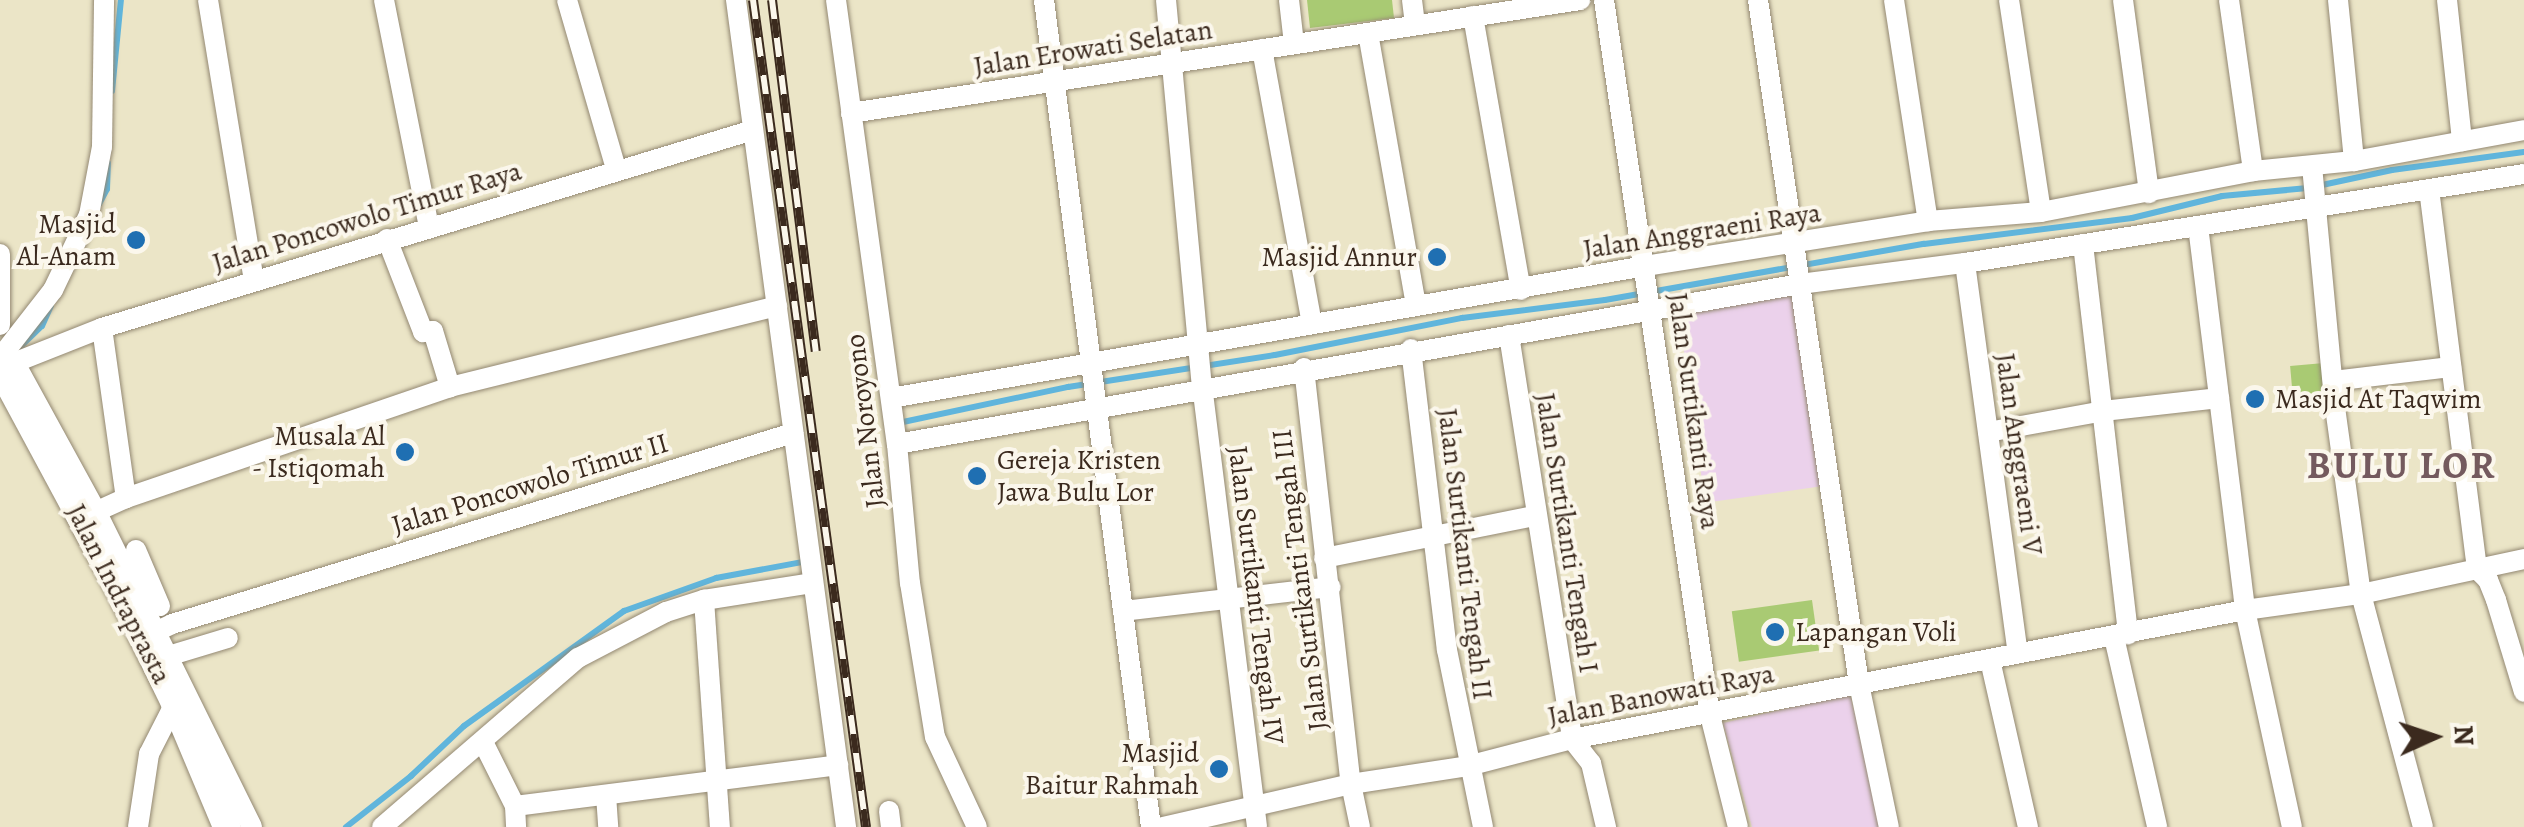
<!DOCTYPE html>
<style>
body{margin:0}
#map{position:relative;width:2524px;height:827px;overflow:hidden;background:#ebe5c7;font-family:Alegreya,serif}
div>[style]{position:absolute}
[style*='--x']{left:calc(var(--x)*1px);top:calc(var(--y)*1px);width:calc(var(--w)*1px);rotate:calc(var(--a)*1deg)}
.built>*{inset:0;background:#ebd1eb;transform-origin:0 0}
.green>*{inset:0;background:#a9ca73;transform-origin:0 0}
.stream>*{height:6px;margin:-3px;padding:0 3px;transform-origin:3px;border-radius:3px;background:#60b5dc}
.roads{filter:drop-shadow(0 0 2px #938872) drop-shadow(0 0 2px #938872)}
.minor>*{height:20px;margin:-10px;padding:0 10px;transform-origin:10px;border-radius:10px;background:#fff}
.major>*{height:28px;margin:-14px;padding:0 14px;transform-origin:14px;border-radius:14px;background:#fff}
.rail>*{height:10px;margin-top:-5px;transform-origin:0;background:repeating-linear-gradient(90deg,#fbf7ec 0 19px,#3b2a1e 0 38px);box-sizing:border-box;border-block:2px solid #3b2a1e}
.dots>*{width:28px;height:28px;translate:-50% -50%;box-sizing:border-box;border:5px solid #fbf7ec;border-radius:50%}
span{translate:-50% -50%;white-space:nowrap;text-align:center;line-height:1.15;-webkit-text-stroke:8px #fbf7ec;paint-order:stroke}
.street-label{font-size:28px;color:#3b2a1e}
.poi-label{font-size:28px;color:#3b2a1e}
.right{translate:-100% -50%;text-align:right}
.left{translate:0 -50%;text-align:left}
.district-label{font-size:38px;color:#745a5e;font-weight:700;letter-spacing:2.5px}
.north{position:absolute;left:2384px;top:687px;width:100px;height:100px;-webkit-text-stroke:8px #fbf7ec;paint-order:stroke;rotate:87deg;font-size:28px;font-weight:700;line-height:40px;text-align:center;color:#3b2a1e}
.north::after{content:'';display:block;margin:auto;width:35px;height:45px;background:#3b2a1e;clip-path:polygon(50% 0,100% 100%,50% 72%,0 100%)}
</style>
<div id="map">
<div class="built">
<i style="left:1796px;top:294px;width:194px;height:119px;rotate:82deg"></i>
<i style="clip-path:polygon(1850px 694px,1882px 827px,1752px 827px,1723px 723px)"></i>
</div>
<div class="green">
<i style="clip-path:polygon(1307px 0,1392px 0,1394px 18px,1310px 28px)"></i>
<i style="left:2324px;top:363px;width:46px;height:34px;rotate:85deg"></i>
<i style="left:1812px;top:600px;width:51px;height:81px;rotate:82deg"></i>
</div>
<div class="stream">
<i style="--x:112;--y:91;--w:91;--a:-84.4"></i>
<i style="--x:99;--y:204;--w:17;--a:-62"></i>
<i style="--x:107;--y:189;--w:26;--a:-88"></i>
<i style="--x:20;--y:347;--w:30;--a:-44"></i>
<i style="--x:42;--y:326;--w:22;--a:-66"></i>
<i style="--x:903;--y:422;--w:169;--a:-12"></i>
<i style="--x:1068;--y:387;--w:209;--a:-8.8"></i>
<i style="--x:1275;--y:355;--w:191;--a:-11.2"></i>
<i style="--x:1462;--y:318;--w:144;--a:-7.2"></i>
<i style="--x:1605;--y:300;--w:324;--a:-10"></i>
<i style="--x:1924;--y:244;--w:210;--a:-7.1"></i>
<i style="--x:2132;--y:218;--w:93;--a:-13.7"></i>
<i style="--x:2222;--y:196;--w:86;--a:-5.3"></i>
<i style="--x:2308;--y:188;--w:86;--a:-12.1"></i>
<i style="--x:2392;--y:170;--w:133;--a:-7.8"></i>
<i style="--x:346;--y:827;--w:83;--a:-38.1"></i>
<i style="--x:411;--y:776;--w:73;--a:-43.3"></i>
<i style="--x:464;--y:726;--w:197;--a:-35.7"></i>
<i style="--x:624;--y:611;--w:98;--a:-19.7"></i>
<i style="--x:716;--y:578;--w:94;--a:-10.5"></i>
</div>
<div class="roads">
<div class="minor">
<i style="--x:208;--y:0;--w:285;--a:80.7"></i>
<i style="--x:384;--y:0;--w:232;--a:78.8"></i>
<i style="--x:567;--y:0;--w:176;--a:73.8"></i>
<i style="--x:736;--y:0;--w:834;--a:82.42"></i>
<i style="--x:836;--y:0;--w:448;--a:82.2"></i>
<i style="--x:897;--y:444;--w:140;--a:84.7"></i>
<i style="--x:910;--y:583;--w:156;--a:80.8"></i>
<i style="--x:935;--y:737;--w:99;--a:65"></i>
<i style="--x:1044;--y:0;--w:834;--a:82.63"></i>
<i style="--x:1166;--y:0;--w:387;--a:84.7"></i>
<i style="--x:1202;--y:385;--w:445;--a:82.9"></i>
<i style="--x:1289;--y:0;--w:44;--a:83.5"></i>
<i style="--x:1412;--y:0;--w:25;--a:83"></i>
<i style="--x:1604;--y:0;--w:723;--a:81.57"></i>
<i style="--x:1710;--y:715;--w:115;--a:76"></i>
<i style="--x:1758;--y:0;--w:691;--a:81.6"></i>
<i style="--x:1859;--y:684;--w:146;--a:78.2"></i>
<i style="--x:1894;--y:0;--w:224;--a:81.3"></i>
<i style="--x:2009;--y:0;--w:214;--a:81.4"></i>
<i style="--x:2123;--y:0;--w:195;--a:82.3"></i>
<i style="--x:2229;--y:0;--w:173;--a:82"></i>
<i style="--x:2338;--y:0;--w:162;--a:84.3"></i>
<i style="--x:2447;--y:0;--w:142;--a:83.9"></i>
<i style="--x:1473;--y:16;--w:278;--a:80.1"></i>
<i style="--x:1368;--y:33;--w:275;--a:80"></i>
<i style="--x:1262;--y:49;--w:279;--a:79.7"></i>
<i style="--x:851;--y:113;--w:738;--a:-8.81"></i>
<i style="--x:2312;--y:166;--w:235;--a:84.6"></i>
<i style="--x:2334;--y:400;--w:196;--a:82.1"></i>
<i style="--x:2361;--y:594;--w:241;--a:75.1"></i>
<i style="--x:2429;--y:189;--w:383;--a:82.8"></i>
<i style="--x:2477;--y:569;--w:16;--a:45"></i>
<i style="--x:2488;--y:580;--w:22;--a:68"></i>
<i style="--x:2496;--y:600;--w:96;--a:73.1"></i>
<i style="--x:2198;--y:226;--w:387;--a:83"></i>
<i style="--x:2245;--y:610;--w:222;--a:77.8"></i>
<i style="--x:387;--y:239;--w:100;--a:68.8"></i>
<i style="--x:423;--y:332;--w:10;--a:-6"></i>
<i style="--x:433;--y:331;--w:59;--a:73.1"></i>
<i style="--x:2083;--y:244;--w:393;--a:83.4"></i>
<i style="--x:0;--y:254;--w:71;--a:90"></i>
<i style="--x:1965;--y:263;--w:394;--a:82.3"></i>
<i style="--x:102;--y:328;--w:172;--a:82"></i>
<i style="--x:1509;--y:335;--w:409;--a:81.1"></i>
<i style="--x:1572;--y:739;--w:31;--a:52"></i>
<i style="--x:1591;--y:763;--w:66;--a:76.8"></i>
<i style="--x:1411;--y:349;--w:303;--a:83.2"></i>
<i style="--x:1447;--y:650;--w:181;--a:78.5"></i>
<i style="--x:0;--y:358;--w:86;--a:-52.1"></i>
<i style="--x:53;--y:290;--w:83;--a:-64.4"></i>
<i style="--x:89;--y:215;--w:69;--a:-79.2"></i>
<i style="--x:102;--y:147;--w:147;--a:-89.2"></i>
<i style="--x:16;--y:365;--w:166;--a:61.3"></i>
<i style="--x:96;--y:511;--w:352;--a:63.7"></i>
<i style="--x:1304;--y:368;--w:419;--a:83.6"></i>
<i style="--x:1351;--y:784;--w:44;--a:78.2"></i>
<i style="--x:4;--y:374;--w:22;--a:-39"></i>
<i style="--x:21;--y:360;--w:87;--a:-21.6"></i>
<i style="--x:102;--y:328;--w:680;--a:-16.92"></i>
<i style="--x:2333;--y:381;--w:119;--a:-6.8"></i>
<i style="--x:891;--y:398;--w:765;--a:-9.93"></i>
<i style="--x:1645;--y:266;--w:287;--a:-9"></i>
<i style="--x:1928;--y:221;--w:113;--a:-4.6"></i>
<i style="--x:2041;--y:212;--w:216;--a:-10.9"></i>
<i style="--x:2253;--y:171;--w:101;--a:-5.7"></i>
<i style="--x:2354;--y:161;--w:173;--a:-10.3"></i>
<i style="--x:1988;--y:432;--w:117;--a:-10.3"></i>
<i style="--x:2103;--y:411;--w:117;--a:-6.4"></i>
<i style="--x:897;--y:444;--w:917;--a:-10.05"></i>
<i style="--x:1800;--y:284;--w:166;--a:-7.3"></i>
<i style="--x:1965;--y:263;--w:566;--a:-9.05"></i>
<i style="--x:82;--y:518;--w:48;--a:-24.4"></i>
<i style="--x:126;--y:498;--w:342;--a:-18.9"></i>
<i style="--x:450;--y:387;--w:337;--a:-13.9"></i>
<i style="--x:136;--y:550;--w:61;--a:66.8"></i>
<i style="--x:1324;--y:558;--w:215;--a:-11.3"></i>
<i style="--x:704;--y:600;--w:228;--a:86"></i>
<i style="--x:1123;--y:611;--w:209;--a:-6.6"></i>
<i style="--x:2114;--y:637;--w:195;--a:77.2"></i>
<i style="--x:140;--y:639;--w:35;--a:-25"></i>
<i style="--x:172;--y:624;--w:650;--a:-17.1"></i>
<i style="--x:155;--y:660;--w:76;--a:-16.8"></i>
<i style="--x:1990;--y:660;--w:171;--a:77.2"></i>
<i style="--x:483;--y:742;--w:72;--a:63.4"></i>
<i style="--x:515;--y:806;--w:326;--a:-7.2"></i>
<i style="--x:606;--y:795;--w:32;--a:86"></i>
<i style="--x:515;--y:806;--w:21;--a:87"></i>
<i style="--x:889;--y:811;--w:16;--a:83"></i>
<i style="--x:138;--y:827;--w:74;--a:-81.4"></i>
<i style="--x:149;--y:754;--w:57;--a:-63"></i>
<i style="--x:382;--y:827;--w:259;--a:-40.8"></i>
<i style="--x:578;--y:658;--w:99;--a:-27.6"></i>
<i style="--x:666;--y:612;--w:40;--a:-18"></i>
<i style="--x:704;--y:600;--w:109;--a:-8.9"></i>
<i style="--x:1163;--y:827;--w:193;--a:-12.9"></i>
<i style="--x:1351;--y:784;--w:118;--a:-8.7"></i>
<i style="--x:1468;--y:766;--w:107;--a:-14.6"></i>
<i style="--x:1572;--y:739;--w:685;--a:-10.85"></i>
<i style="--x:2245;--y:610;--w:117;--a:-7.9"></i>
<i style="--x:2361;--y:594;--w:167;--a:-12.1"></i>
</div>
<div class="major">
<i style="--x:0;--y:367;--w:251;--a:61.7"></i>
<i style="--x:119;--y:588;--w:128;--a:64"></i>
<i style="--x:175;--y:703;--w:134;--a:67.2"></i>
</div>
</div>
<div class="rail">
<i style="--x:753;--y:0;--w:835;--a:82.22"></i>
<i style="--x:772;--y:0;--w:354;--a:82.9"></i>
</div>
<div class="dots">
<i style="left:136px;top:240px;background:#1f6fb2"></i>
<i style="left:1437px;top:257px;background:#1f6fb2"></i>
<i style="left:2255px;top:399px;background:#1f6fb2"></i>
<i style="left:405px;top:452px;background:#1f6fb2"></i>
<i style="left:977px;top:476px;background:#1f6fb2"></i>
<i style="left:1775px;top:632px;background:#1f6fb2"></i>
<i style="left:1219px;top:769px;background:#1f6fb2"></i>
</div>
<div class="street-label">
<span style="left:1093px;top:48px;rotate:-9deg">Jalan Erowati Selatan</span>
<span style="left:367px;top:217px;rotate:-17deg">Jalan Poncowolo Timur Raya</span>
<span style="left:1702px;top:231px;rotate:-9deg">Jalan Anggraeni Raya</span>
<span style="left:1694px;top:411px;rotate:82deg">Jalan Surtikanti Raya</span>
<span style="left:865px;top:421px;rotate:-97deg">Jalan Noroyono</span>
<span style="left:2019px;top:454px;rotate:82deg">Jalan Anggraeni V</span>
<span style="left:530px;top:484px;rotate:-17deg">Jalan Poncowolo Timur II</span>
<span style="left:1567px;top:533px;rotate:81deg">Jalan Surtikanti Tengah I</span>
<span style="left:1465px;top:554px;rotate:83deg">Jalan Surtikanti Tengah II</span>
<span style="left:1300px;top:580px;rotate:-97deg">Jalan Surtikanti Tengah III</span>
<span style="left:119px;top:594px;rotate:63deg">Jalan Indraprasta</span>
<span style="left:1256px;top:595px;rotate:83deg">Jalan Surtikanti Tengah IV</span>
<span style="left:1661px;top:695px;rotate:-11deg">Jalan Banowati Raya</span>
</div>
<div class="poi-label">
<span class="right" style="left:116px;top:240px">Masjid<br>Al-Anam</span>
<span class="right" style="left:1417px;top:257px">Masjid Annur</span>
<span class="left" style="left:2275px;top:399px">Masjid At Taqwim</span>
<span class="right" style="left:385px;top:452px">Musala Al<br>- Istiqomah</span>
<span class="left" style="left:997px;top:476px">Gereja Kristen<br>Jawa Bulu Lor</span>
<span class="left" style="left:1795px;top:632px">Lapangan Voli</span>
<span class="right" style="left:1199px;top:769px">Masjid<br>Baitur Rahmah</span>
</div>
<div class="district-label">
<span style="left:2402px;top:466px">BULU LOR</span>
</div>
<div class="north">N</div>
</div>
